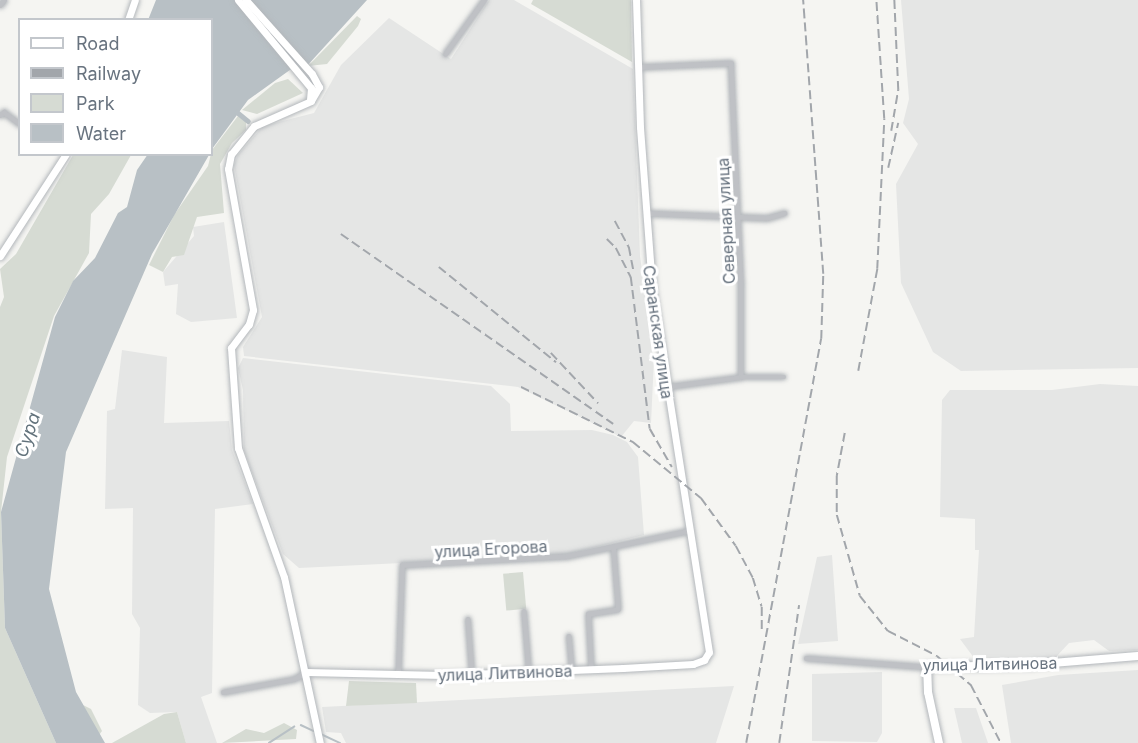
<!DOCTYPE html>
<meta charset="utf-8">
<style>
body{margin:0}
#map{position:relative;width:1138px;height:743px;overflow:hidden;background:#f5f5f2;font-family:Inter,sans-serif}
div>[style]{position:absolute}
[style*='--x']{left:calc(var(--x)*1px);top:calc(var(--y)*1px);width:calc(var(--w)*1px);rotate:calc(var(--a)*1deg)}
.built>*{inset:0;background:#e5e6e5}
.green>*{inset:0;background:#d6dbd3;transform-origin:0 0}
.water>*{inset:0;background:#b8c0c5}
.stream>*{height:1.5px;margin:-0.75px;padding:0 0.75px;transform-origin:0.75px;border-radius:0.75px;background:#b8c0c5}
.canal>*{height:4.5px;margin:-2.25px;padding:0 2.25px;transform-origin:2.25px;border-radius:2.25px;background:#b8c0c5}
.roads{filter:drop-shadow(0 0 2px #b3b7bb) drop-shadow(0 0 2px #b3b7bb)}
.minor>*{height:4.5px;margin:-2.25px;padding:0 2.25px;transform-origin:2.25px;border-radius:2.25px;background:#bfc1c5}
.secondary>*{height:7px;margin:-3.5px;padding:0 3.5px;transform-origin:3.5px;border-radius:3.5px;background:#fff}
.primary>*{height:8px;margin:-4px;padding:0 4px;transform-origin:4px;border-radius:4px;background:#fff}
.rail>*{height:1.5px;margin-top:-0.75px;transform-origin:0;background:repeating-linear-gradient(90deg,#a2a6ab 0 9px,transparent 0 13.5px)}
span{translate:-50% -50%;white-space:nowrap;text-align:center;line-height:1.15;-webkit-text-stroke:6px #fff;paint-order:stroke}
.street-label{font-size:16px;color:#68737f}
.water-label{font-size:18px;color:#63737c;font-style:italic}
.legend{position:absolute;left:18px;top:18px;width:195px;height:138px;box-sizing:border-box;background:#fff;border:2px solid #c3c7cc;margin:0;padding:8px 10px;list-style:none;font-size:18px;color:#68737f}
.legend li{display:flex;align-items:center;gap:12px;height:30px}
.legend b{width:30px;border:2px solid #c3c7cc}
</style>
<div id="map">
<div class="built">
<i style="clip-path:polygon(489px 0,514px 0,633px 69px,640px 256px,654px 359px,651px 423px,634px 421px,621px 437px,518px 387px,244px 356px,243px 347px,262px 317px,234px 165px,238px 155px,263px 126px,314px 113px,341px 65px,389px 18px,451px 59px)"></i>
<i style="clip-path:polygon(901px 0,1138px 0,1138px 368px,961px 371px,933px 352px,901px 283px,896px 184px,918px 144px,903px 123px,909px 99px)"></i>
<i style="clip-path:polygon(224px 222px,237px 318px,191px 322px,176px 314px,178px 284px,165px 286px,163px 272px,194px 236px,193px 227px)"></i>
<i style="clip-path:polygon(122px 350px,167px 357px,164px 423px,229px 421px,232px 450px,253px 504px,215px 509px,212px 693px,201px 697px,217px 743px,186px 743px,177px 712px,150px 713px,138px 705px,140px 628px,132px 614px,133px 508px,105px 509px,107px 411px,115px 409px)"></i>
<i style="clip-path:polygon(243px 358px,491px 386px,510px 404px,511px 431px,592px 430px,613px 435px,627px 442px,638px 457px,644px 535px,564px 555px,299px 568px,283px 554px,244px 451px,243px 390px,238px 368px)"></i>
<i style="clip-path:polygon(1100px 384px,1138px 386px,1138px 650px,1109px 651px,1094px 640px,1069px 643px,1055px 658px,974px 658px,960px 639px,974px 637px,979px 550px,975px 550px,975px 519px,940px 517px,942px 400px,950px 390px,1052px 390px)"></i>
<i style="clip-path:polygon(832px 555px,838px 641px,798px 644px,817px 557px)"></i>
<i style="clip-path:polygon(1138px 670px,1138px 743px,1011px 743px,1002px 685px,1058px 675px)"></i>
<i style="clip-path:polygon(882px 672px,882px 733px,877px 742px,812px 741px,812px 674px)"></i>
<i style="clip-path:polygon(734px 686px,716px 743px,346px 743px,341px 733px,326px 732px,322px 707px)"></i>
<i style="clip-path:polygon(954px 708px,976px 708px,988px 743px,962px 743px)"></i>
</div>
<div class="green">
<i style="clip-path:polygon(533px 0,631px 0,632px 62px,531px 4px)"></i>
<i style="clip-path:polygon(357px 16px,361px 19px,358px 26px,327px 64px,308px 66px)"></i>
<i style="clip-path:polygon(288px 79px,303px 93px,257px 114px,242px 110px,275px 83px)"></i>
<i style="clip-path:polygon(238px 116px,246px 122px,246px 130px,232px 143px,220px 164px,224px 213px,197px 217px,184px 255px,172px 257px,163px 272px,149px 265px,174px 215px,208px 166px,212px 150px)"></i>
<i style="clip-path:polygon(73px 155px,131px 155px,109px 194px,91px 214px,89px 253px,54px 316px,7px 457px,1px 512px,5px 628px,56px 743px,0 743px,0 307px,4px 297px,0 269px,16px 254px)"></i>
<i style="left:523px;top:572px;width:37px;height:20px;rotate:85deg"></i>
<i style="clip-path:polygon(349px 681px,416px 683px,417px 703px,346px 706px)"></i>
<i style="clip-path:polygon(83px 705px,91px 709px,102px 731px,99px 735px)"></i>
<i style="clip-path:polygon(177px 712px,186px 743px,112px 743px,164px 714px)"></i>
<i style="clip-path:polygon(284px 723px,297px 730px,296px 739px,222px 743px,246px 729px,264px 733px)"></i>
</div>
<div class="water">
<i style="clip-path:polygon(156px 0,367px 0,306px 67px,301px 62px,248px 100px,212px 149px,212px 20px,148px 20px)"></i>
<i style="clip-path:polygon(148px 154px,209px 155px,152px 254px,66px 452px,49px 589px,76px 692px,105px 743px,56px 743px,5px 628px,1px 512px,55px 317px,73px 281px,95px 258px,118px 213px,127px 207px,137px 170px)"></i>
</div>
<div class="stream">
<i style="--x:301;--y:725;--w:14;--a:25"></i>
<i style="--x:321;--y:734;--w:21;--a:25"></i>
<i style="--x:269;--y:743;--w:30;--a:-33"></i>
</div>
<div class="canal">
<i style="--x:237;--y:112;--w:14;--a:39"></i>
</div>
<div class="roads">
<div class="minor">
<i style="--x:0;--y:5;--w:6;--a:-51"></i>
<i style="--x:445;--y:54;--w:67;--a:-54.2"></i>
<i style="--x:638;--y:67;--w:93;--a:-2.5"></i>
<i style="--x:731;--y:63;--w:220;--a:87.4"></i>
<i style="--x:741;--y:283;--w:94;--a:90"></i>
<i style="--x:0;--y:115;--w:5;--a:-37"></i>
<i style="--x:4;--y:112;--w:20;--a:37"></i>
<i style="--x:646;--y:213;--w:121;--a:2.4"></i>
<i style="--x:767;--y:218;--w:18;--a:-16"></i>
<i style="--x:665;--y:387;--w:77;--a:-7.5"></i>
<i style="--x:741;--y:377;--w:43;--a:0"></i>
<i style="--x:524;--y:611;--w:61;--a:85.3"></i>
<i style="--x:468;--y:619;--w:55;--a:85.8"></i>
<i style="--x:569;--y:636;--w:34;--a:85"></i>
<i style="--x:806;--y:658;--w:121;--a:4.3"></i>
<i style="--x:591;--y:669;--w:55;--a:-93.1"></i>
<i style="--x:588;--y:614;--w:30;--a:-9"></i>
<i style="--x:618;--y:609;--w:62;--a:-94.6"></i>
<i style="--x:398;--y:674;--w:109;--a:-87.9"></i>
<i style="--x:402;--y:565;--w:165;--a:-3.1"></i>
<i style="--x:567;--y:556;--w:124;--a:-11.7"></i>
<i style="--x:223;--y:692;--w:72;--a:-10.4"></i>
<i style="--x:294;--y:679;--w:14;--a:-30"></i>
</div>
<div class="secondary">
<i style="--x:238;--y:0;--w:114;--a:50.3"></i>
<i style="--x:311;--y:88;--w:11;--a:95"></i>
<i style="--x:246;--y:0;--w:99;--a:48.3"></i>
<i style="--x:312;--y:74;--w:15;--a:62"></i>
<i style="--x:319;--y:87;--w:16;--a:120"></i>
<i style="--x:311;--y:101;--w:62;--a:156.3"></i>
<i style="--x:254;--y:126;--w:36;--a:129"></i>
<i style="--x:231;--y:154;--w:15;--a:101"></i>
<i style="--x:228;--y:169;--w:143;--a:79.9"></i>
<i style="--x:253;--y:310;--w:15;--a:106"></i>
<i style="--x:249;--y:324;--w:30;--a:127"></i>
<i style="--x:231;--y:348;--w:100;--a:86"></i>
<i style="--x:238;--y:448;--w:137;--a:70.4"></i>
<i style="--x:284;--y:577;--w:170;--a:77.8"></i>
<i style="--x:128;--y:20;--w:21;--a:-71"></i>
<i style="--x:0;--y:256;--w:121;--a:-57.1"></i>
<i style="--x:306;--y:672;--w:137;--a:1.3"></i>
<i style="--x:443;--y:675;--w:180;--a:-2.2"></i>
<i style="--x:623;--y:668;--w:70;--a:-3.3"></i>
<i style="--x:693;--y:664;--w:12;--a:-20"></i>
<i style="--x:704;--y:660;--w:9;--a:-58"></i>
<i style="--x:709;--y:652;--w:369;--a:-98.9"></i>
<i style="--x:652;--y:287;--w:160;--a:-94.3"></i>
<i style="--x:640;--y:127;--w:127;--a:-91.8"></i>
</div>
<div class="primary">
<i style="--x:939;--y:743;--w:52;--a:-102.2"></i>
<i style="--x:928;--y:692;--w:25;--a:-92"></i>
<i style="--x:927;--y:667;--w:101;--a:-1.1"></i>
<i style="--x:1028;--y:665;--w:110;--a:-4.7"></i>
</div>
</div>
<div class="rail">
<i style="--x:891;--y:131;--w:42;--a:-80.3"></i>
<i style="--x:898;--y:90;--w:90;--a:-92.5"></i>
<i style="--x:888;--y:168;--w:46;--a:-77.5"></i>
<i style="--x:615;--y:221;--w:30;--a:62"></i>
<i style="--x:629;--y:247;--w:26;--a:79"></i>
<i style="--x:341;--y:234;--w:332;--a:34.9"></i>
<i style="--x:607;--y:239;--w:13;--a:45"></i>
<i style="--x:616;--y:248;--w:33;--a:63"></i>
<i style="--x:631;--y:277;--w:153;--a:82.9"></i>
<i style="--x:650;--y:429;--w:44;--a:59.9"></i>
<i style="--x:439;--y:267;--w:151;--a:39.1"></i>
<i style="--x:551;--y:353;--w:69;--a:46.8"></i>
<i style="--x:858;--y:371;--w:104;--a:-79.4"></i>
<i style="--x:877;--y:269;--w:150;--a:-87.3"></i>
<i style="--x:884;--y:119;--w:119;--a:-93.8"></i>
<i style="--x:521;--y:387;--w:125;--a:26.2"></i>
<i style="--x:633;--y:442;--w:88;--a:39.5"></i>
<i style="--x:701;--y:498;--w:59;--a:53.9"></i>
<i style="--x:736;--y:546;--w:36;--a:62"></i>
<i style="--x:753;--y:578;--w:30;--a:73"></i>
<i style="--x:762;--y:607;--w:27;--a:90"></i>
<i style="--x:845;--y:433;--w:44;--a:100.5"></i>
<i style="--x:837;--y:476;--w:39;--a:90"></i>
<i style="--x:837;--y:515;--w:84;--a:74.1"></i>
<i style="--x:860;--y:596;--w:45;--a:51.3"></i>
<i style="--x:888;--y:631;--w:55;--a:27"></i>
<i style="--x:937;--y:656;--w:45;--a:40.5"></i>
<i style="--x:971;--y:685;--w:65;--a:62.7"></i>
<i style="--x:746;--y:743;--w:411;--a:-79.5"></i>
<i style="--x:821;--y:339;--w:65;--a:-88.2"></i>
<i style="--x:823;--y:274;--w:275;--a:-94.2"></i>
<i style="--x:779;--y:743;--w:139;--a:-81.8"></i>
</div>
<div class="street-label">
<span style="left:726px;top:221px;rotate:-93deg">Северная улица</span>
<span style="left:658px;top:332px;rotate:82deg">Саранская улица</span>
<span style="left:491px;top:549px;rotate:-3deg">улица Егорова</span>
<span style="left:990px;top:664px;rotate:-1deg">улица Литвинова</span>
<span style="left:505px;top:673px;rotate:-2deg">улица Литвинова</span>
</div>
<div class="water-label">
<span style="left:28px;top:435px;rotate:-72deg">Сура</span>
</div>
<ul class="legend">
<li><b style="height:8px;background:#fff"></b>Road</li>
<li><b style="height:8px;background:#a2a6ab"></b>Railway</li>
<li><b style="height:16px;background:#d6dbd3"></b>Park</li>
<li><b style="height:16px;background:#b8c0c5"></b>Water</li>
</ul>
</div>
